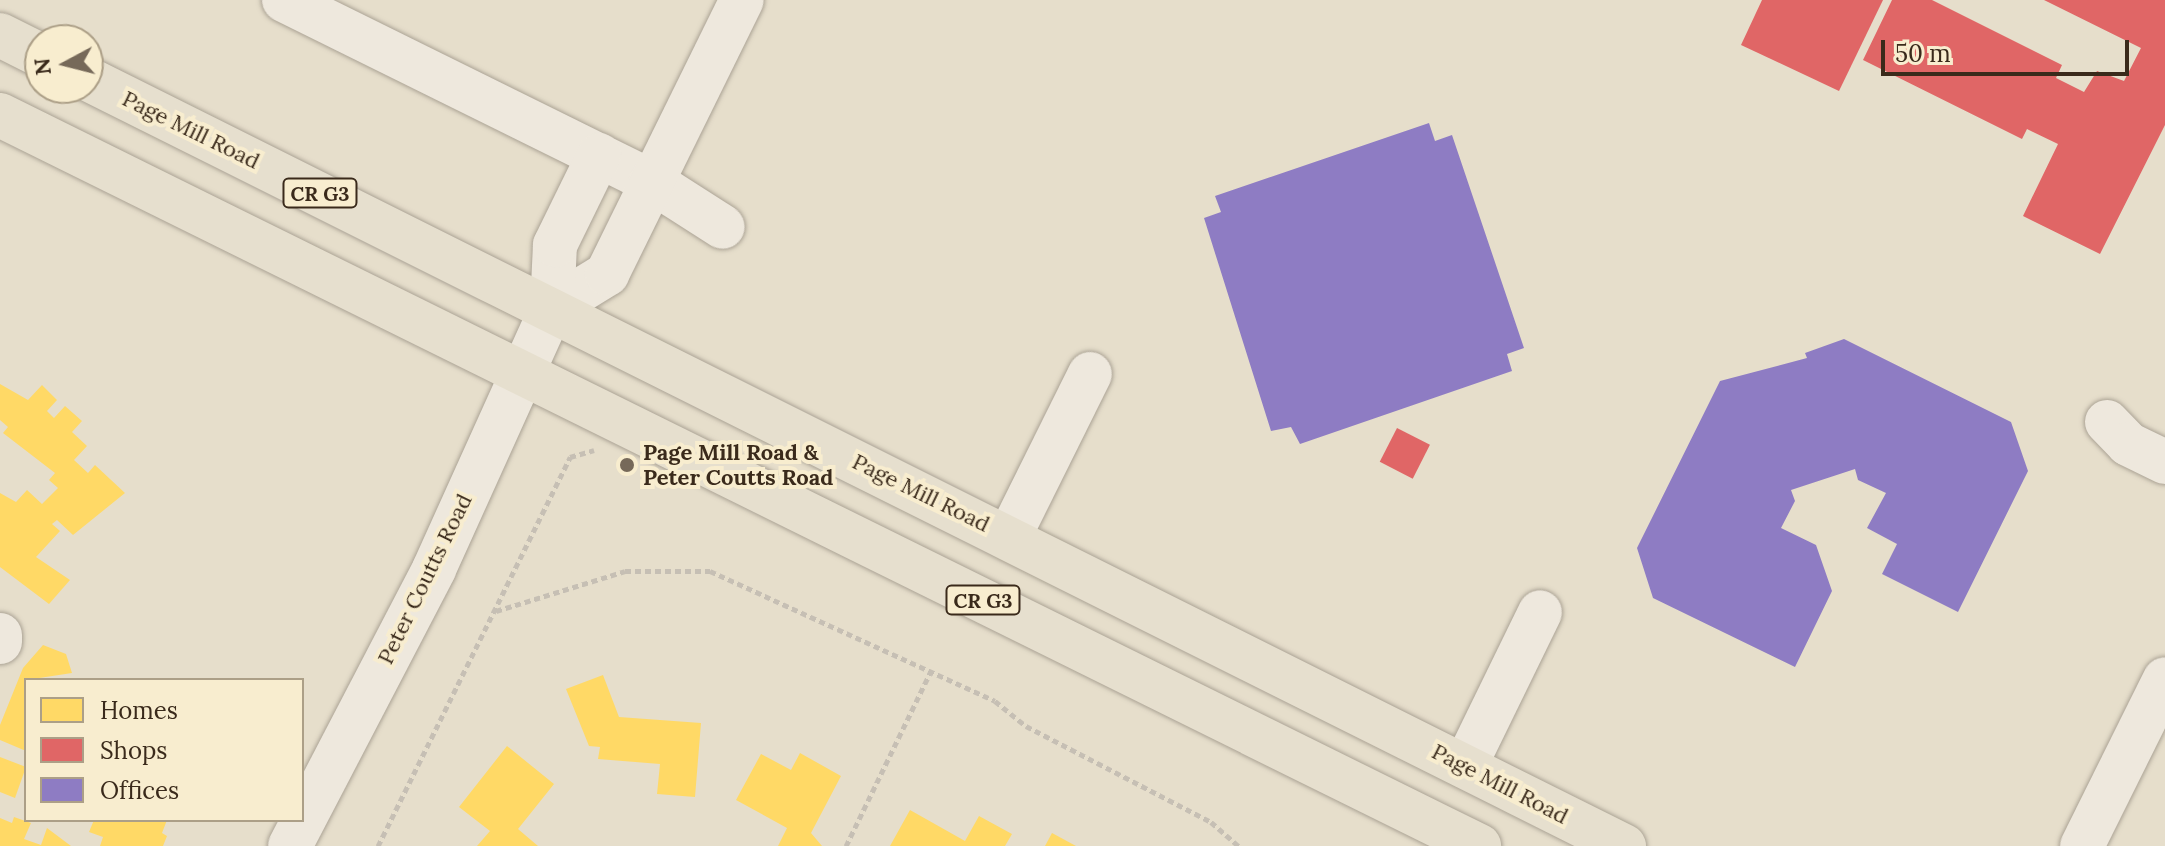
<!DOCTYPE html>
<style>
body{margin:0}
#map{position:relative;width:2165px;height:846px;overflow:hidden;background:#e6decb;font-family:Lora,serif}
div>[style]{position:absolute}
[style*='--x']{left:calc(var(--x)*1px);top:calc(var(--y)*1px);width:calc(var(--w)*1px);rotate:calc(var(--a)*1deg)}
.homes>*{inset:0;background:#ffd966}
.shops>*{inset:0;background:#e06666;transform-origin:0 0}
.offices>*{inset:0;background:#8e7cc3}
.path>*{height:5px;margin-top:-2.5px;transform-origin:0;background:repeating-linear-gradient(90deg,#c6bfb4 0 6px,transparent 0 10px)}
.roads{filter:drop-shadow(0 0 2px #aba395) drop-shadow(0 0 2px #aba395)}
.minor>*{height:44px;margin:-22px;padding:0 22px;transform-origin:22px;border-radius:22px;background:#eee8dd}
.major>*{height:44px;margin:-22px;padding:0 22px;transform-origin:22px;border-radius:22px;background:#e6dfce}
.dots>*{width:22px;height:22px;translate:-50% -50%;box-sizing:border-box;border:4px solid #f8edcf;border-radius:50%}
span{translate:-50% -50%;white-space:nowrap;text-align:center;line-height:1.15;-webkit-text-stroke:8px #f8edcf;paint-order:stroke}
.shield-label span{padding:2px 6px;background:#f8edcf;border:2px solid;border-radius:6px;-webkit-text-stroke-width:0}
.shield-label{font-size:20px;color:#3a2a1b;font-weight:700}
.street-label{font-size:22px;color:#3a2a1b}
.poi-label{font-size:22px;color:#3a2a1b;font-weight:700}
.left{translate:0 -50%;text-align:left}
.legend{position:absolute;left:24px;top:678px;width:280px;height:144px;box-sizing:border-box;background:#f8edcf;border:2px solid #ac9f87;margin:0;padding:10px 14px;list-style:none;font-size:24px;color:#3a2a1b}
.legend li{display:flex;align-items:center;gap:16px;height:40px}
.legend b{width:40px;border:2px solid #ac9f87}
.north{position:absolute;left:24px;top:24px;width:80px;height:80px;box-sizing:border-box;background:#f8edcf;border:2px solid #ac9f87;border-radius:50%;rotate:263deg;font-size:22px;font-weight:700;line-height:32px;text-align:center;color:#3a2a1b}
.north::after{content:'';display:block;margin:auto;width:28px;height:36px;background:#766959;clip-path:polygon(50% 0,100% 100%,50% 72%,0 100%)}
.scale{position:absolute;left:1881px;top:40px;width:248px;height:36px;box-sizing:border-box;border:4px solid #3a2a1b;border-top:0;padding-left:10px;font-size:24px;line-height:28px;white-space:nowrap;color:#3a2a1b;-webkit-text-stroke:6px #f8edcf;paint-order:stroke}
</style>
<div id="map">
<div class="homes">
<i style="clip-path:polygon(0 384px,28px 400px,42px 385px,57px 400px,47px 411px,54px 418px,65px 406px,82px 421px,72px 432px,87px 446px,74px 460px,88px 473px,95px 465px,125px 493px,73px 535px,57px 520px,52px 524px,60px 531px,36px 557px,70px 580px,49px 604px,0 567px,0 493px,16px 502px,27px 490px,42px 504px,58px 488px,49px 480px,55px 473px,3px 433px,8px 427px,0 420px)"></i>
<i style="clip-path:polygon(43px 645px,66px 654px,72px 673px,26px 680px,26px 751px,0 740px,0 725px,23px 668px)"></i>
<i style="clip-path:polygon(603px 675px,619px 717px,701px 723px,695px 797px,657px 794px,660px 764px,598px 759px,600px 747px,589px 746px,566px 689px)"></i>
<i style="clip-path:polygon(507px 746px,554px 784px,518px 829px,538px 846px,477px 846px,490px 831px,459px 807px)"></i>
<i style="clip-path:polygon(800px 753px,841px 776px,811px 833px,822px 846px,778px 846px,787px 828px,736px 800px,761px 754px,791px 770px)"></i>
<i style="clip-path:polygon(0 757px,26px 767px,15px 798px,0 792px)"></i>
<i style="clip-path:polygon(910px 810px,965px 841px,979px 816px,1012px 834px,1005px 846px,890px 846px)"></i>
<i style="clip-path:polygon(14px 817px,31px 823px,24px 839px,41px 845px,47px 828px,71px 846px,0 846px,0 818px,12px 823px)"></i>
<i style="clip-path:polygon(94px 820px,167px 820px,162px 833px,167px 836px,163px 846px,100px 846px,103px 837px,89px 832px)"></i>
<i style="clip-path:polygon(1052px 833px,1076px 846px,1045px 846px)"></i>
</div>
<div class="shops">
<i style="clip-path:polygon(1762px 0,1883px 0,1839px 91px,1741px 45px)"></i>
<i style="clip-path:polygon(1892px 0,1932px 0,2062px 65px,2056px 78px,2084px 92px,2097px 71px,2124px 81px,2141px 48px,2044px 0,2165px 0,2165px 125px,2100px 254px,2023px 216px,2058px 144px,2027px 129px,2022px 139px,1863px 60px)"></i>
<i style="left:1397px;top:428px;width:37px;height:38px;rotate:27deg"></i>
</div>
<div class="offices">
<i style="clip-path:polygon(1429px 123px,1435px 141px,1452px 135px,1524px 348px,1507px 354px,1512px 371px,1300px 444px,1291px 427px,1271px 431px,1204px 218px,1221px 212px,1215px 196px)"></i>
<i style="clip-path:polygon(1844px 339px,2011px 422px,2028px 471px,1958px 612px,1882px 574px,1897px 544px,1867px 528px,1886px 493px,1858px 480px,1855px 469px,1791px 490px,1795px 501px,1781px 528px,1816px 545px,1832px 591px,1795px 667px,1653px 598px,1637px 548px,1720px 381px,1807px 358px,1805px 353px)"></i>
</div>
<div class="path">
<i style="--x:496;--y:611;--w:135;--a:-17.2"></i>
<i style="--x:625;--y:571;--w:85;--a:0"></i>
<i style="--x:710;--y:571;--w:313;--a:24.5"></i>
<i style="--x:995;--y:701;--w:40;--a:39"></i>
<i style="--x:1026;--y:726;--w:208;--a:27.4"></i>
<i style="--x:1211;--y:822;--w:37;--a:41"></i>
<i style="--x:378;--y:846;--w:434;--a:-63.7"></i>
<i style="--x:570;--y:457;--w:25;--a:-16"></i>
<i style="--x:846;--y:846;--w:195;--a:-64.1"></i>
</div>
<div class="roads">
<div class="minor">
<i style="--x:284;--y:0;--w:409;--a:26.3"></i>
<i style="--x:651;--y:181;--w:85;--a:32.6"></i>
<i style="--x:552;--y:308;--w:65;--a:-31.7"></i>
<i style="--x:607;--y:274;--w:305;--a:-63.8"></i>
<i style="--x:2107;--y:422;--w:30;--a:46"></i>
<i style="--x:2128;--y:444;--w:41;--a:25.9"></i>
<i style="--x:1009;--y:537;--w:182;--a:-63.6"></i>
<i style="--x:0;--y:635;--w:7;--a:90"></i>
<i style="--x:1465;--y:766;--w:171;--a:-64"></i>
<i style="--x:290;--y:846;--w:312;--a:-62.5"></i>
<i style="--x:434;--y:569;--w:286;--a:-65.7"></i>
<i style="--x:552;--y:308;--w:63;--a:-87.3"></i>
<i style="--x:555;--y:245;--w:100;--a:-63.9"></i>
<i style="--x:2082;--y:846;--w:186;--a:-63.6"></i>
</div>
<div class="major">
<i style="--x:0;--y:35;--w:45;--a:26.6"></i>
<i style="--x:88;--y:79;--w:1717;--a:26.54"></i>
<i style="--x:0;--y:115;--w:1650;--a:26.3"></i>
</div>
</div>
<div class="dots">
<i style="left:627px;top:465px;background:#766959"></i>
</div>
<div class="shield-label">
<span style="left:320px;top:193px">CR G3</span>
<span style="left:983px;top:600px">CR G3</span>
</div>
<div class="street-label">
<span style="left:191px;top:130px;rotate:26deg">Page Mill Road</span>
<span style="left:921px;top:493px;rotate:26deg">Page Mill Road</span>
<span style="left:425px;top:579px;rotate:-64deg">Peter Coutts Road</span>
<span style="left:1500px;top:784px;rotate:27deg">Page Mill Road</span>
</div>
<div class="poi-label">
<span class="left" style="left:643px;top:465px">Page Mill Road &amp;<br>Peter Coutts Road</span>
</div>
<ul class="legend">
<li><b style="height:22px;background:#ffd966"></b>Homes</li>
<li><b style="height:22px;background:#e06666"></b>Shops</li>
<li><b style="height:22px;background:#8e7cc3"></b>Offices</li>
</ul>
<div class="north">N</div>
<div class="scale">50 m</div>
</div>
